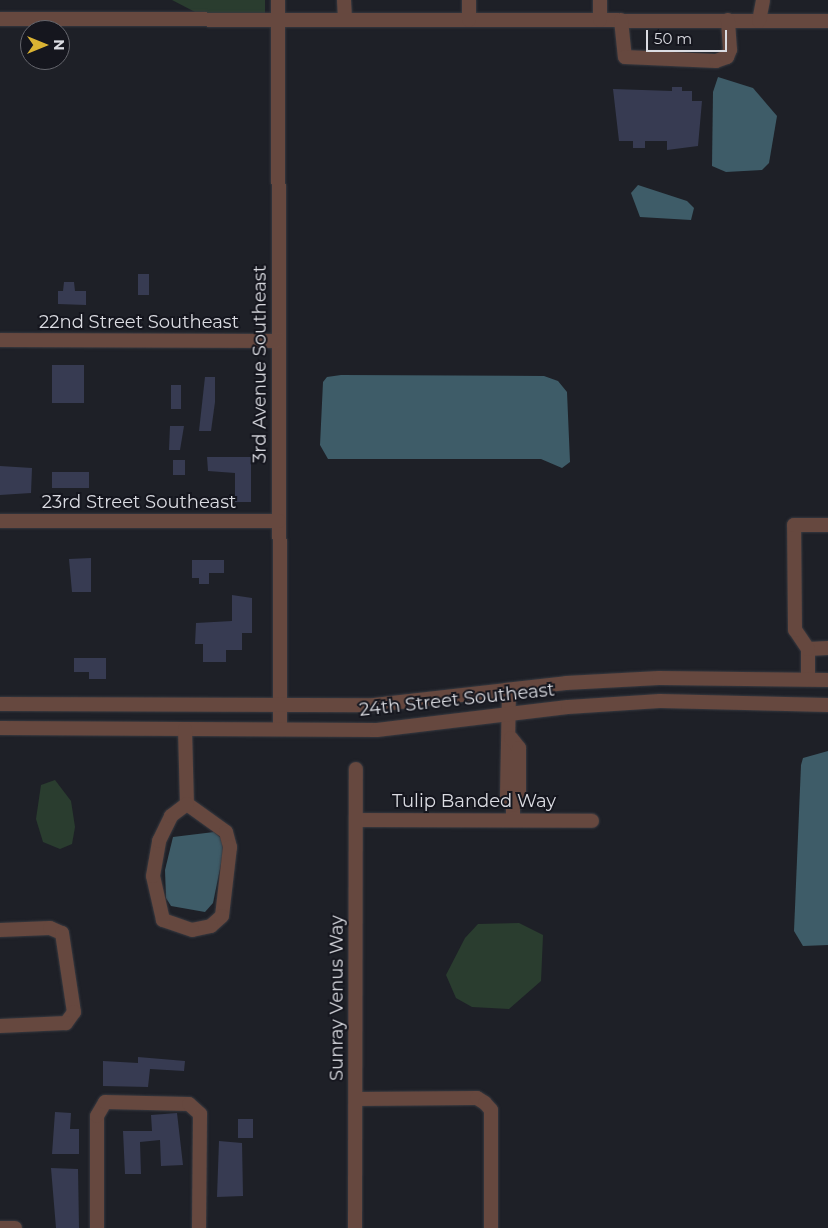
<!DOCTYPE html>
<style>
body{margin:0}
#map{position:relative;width:828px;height:1228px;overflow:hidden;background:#1e2027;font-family:Montserrat,sans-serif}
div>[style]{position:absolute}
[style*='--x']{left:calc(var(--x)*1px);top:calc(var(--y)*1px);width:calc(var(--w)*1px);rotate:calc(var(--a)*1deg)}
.green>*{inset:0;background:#2a3d2f}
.water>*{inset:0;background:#3e5c68}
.building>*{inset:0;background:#373b52;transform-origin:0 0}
.roads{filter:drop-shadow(0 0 1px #383a41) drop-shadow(0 0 1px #383a41)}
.minor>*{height:14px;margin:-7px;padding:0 7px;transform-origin:7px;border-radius:7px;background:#66483f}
span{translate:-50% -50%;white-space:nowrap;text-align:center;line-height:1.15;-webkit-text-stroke:4px #15161e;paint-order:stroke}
.street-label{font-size:18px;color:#dbdce2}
.north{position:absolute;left:20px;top:20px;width:50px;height:50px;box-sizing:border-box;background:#15161e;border:1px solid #64656c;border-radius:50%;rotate:90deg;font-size:14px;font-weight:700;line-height:20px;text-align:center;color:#dbdce2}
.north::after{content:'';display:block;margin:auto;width:18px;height:22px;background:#dab333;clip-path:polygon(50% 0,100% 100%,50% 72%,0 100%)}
.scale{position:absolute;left:646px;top:30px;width:81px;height:22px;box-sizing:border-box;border:2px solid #dbdce2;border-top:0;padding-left:6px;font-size:15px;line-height:18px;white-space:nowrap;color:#dbdce2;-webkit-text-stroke:4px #15161e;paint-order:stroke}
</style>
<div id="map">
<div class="green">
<i style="clip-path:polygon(172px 0,265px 0,265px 13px,197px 13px)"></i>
<i style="clip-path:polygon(55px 780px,71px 801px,75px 827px,72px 844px,60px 849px,43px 842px,36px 819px,41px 785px)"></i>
<i style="clip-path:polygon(519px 923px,543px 935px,541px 981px,509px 1009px,472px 1007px,456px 998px,446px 975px,465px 938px,478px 924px)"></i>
</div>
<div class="water">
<i style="clip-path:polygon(718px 77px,753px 88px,777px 116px,769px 163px,762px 170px,726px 172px,712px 166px,713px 92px)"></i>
<i style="clip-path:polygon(638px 185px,687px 201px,694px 208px,691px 220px,640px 217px,631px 193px)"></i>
<i style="clip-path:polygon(341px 375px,544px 376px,558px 381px,567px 392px,570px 462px,562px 468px,541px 459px,328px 459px,320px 445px,323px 382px,327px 377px)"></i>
<i style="clip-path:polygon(828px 751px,828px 945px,803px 946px,794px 931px,801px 765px,803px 758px)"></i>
<i style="clip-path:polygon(214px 832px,222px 839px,223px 854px,213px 903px,205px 912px,171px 906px,166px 898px,165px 870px,173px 837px)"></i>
</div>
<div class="building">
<i style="clip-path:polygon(672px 87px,682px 87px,682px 91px,692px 91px,692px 101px,702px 101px,698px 146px,667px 150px,667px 141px,645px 141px,645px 148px,633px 148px,633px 141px,619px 141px,613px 89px,672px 91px)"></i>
<i style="left:138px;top:274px;width:11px;height:21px"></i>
<i style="clip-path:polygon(64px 282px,74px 282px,75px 291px,86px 291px,86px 305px,58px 304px,58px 291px,63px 291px)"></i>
<i style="left:52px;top:365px;width:32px;height:38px"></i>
<i style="clip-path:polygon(205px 377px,215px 377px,215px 402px,211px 431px,199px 431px)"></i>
<i style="left:171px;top:385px;width:10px;height:24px"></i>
<i style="clip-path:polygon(170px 426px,184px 426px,180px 450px,169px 450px)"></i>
<i style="clip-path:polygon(207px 457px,251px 457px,251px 502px,235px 502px,235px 473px,208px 471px)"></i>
<i style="left:173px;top:460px;width:12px;height:15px"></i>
<i style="clip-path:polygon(0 466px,32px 468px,31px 493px,0 495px)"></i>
<i style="left:52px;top:472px;width:37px;height:16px"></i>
<i style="clip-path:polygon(91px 558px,91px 592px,72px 592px,69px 559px)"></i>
<i style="clip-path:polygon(192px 560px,224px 560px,224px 573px,209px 573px,209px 584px,199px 584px,199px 578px,192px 578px)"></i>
<i style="clip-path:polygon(232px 595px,252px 598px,252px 633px,242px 633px,242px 650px,226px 650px,226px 662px,203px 662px,203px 644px,195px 644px,196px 623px,232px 621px)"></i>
<i style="clip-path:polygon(74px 658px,106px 658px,106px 679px,89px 679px,89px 672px,74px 672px)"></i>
<i style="clip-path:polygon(138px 1057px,185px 1061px,184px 1071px,150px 1069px,148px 1087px,103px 1086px,103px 1061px,138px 1063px)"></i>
<i style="clip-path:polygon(55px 1112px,71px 1113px,70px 1129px,79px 1129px,79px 1154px,52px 1154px)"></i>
<i style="clip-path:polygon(177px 1113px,183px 1165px,161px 1166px,160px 1140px,140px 1142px,141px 1174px,125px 1174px,123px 1131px,152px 1131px,151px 1115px)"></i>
<i style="left:238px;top:1119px;width:15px;height:19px"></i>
<i style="clip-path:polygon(219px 1141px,242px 1143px,243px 1196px,217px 1197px)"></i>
<i style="clip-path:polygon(51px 1168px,78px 1169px,79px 1228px,56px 1228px)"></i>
</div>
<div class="roads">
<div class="minor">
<i style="--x:278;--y:0;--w:729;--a:89.84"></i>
<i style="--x:344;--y:0;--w:19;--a:87"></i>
<i style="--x:0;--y:19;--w:828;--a:0.14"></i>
<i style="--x:469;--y:20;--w:20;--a:-90"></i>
<i style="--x:600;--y:20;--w:20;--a:-90"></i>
<i style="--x:621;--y:20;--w:37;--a:84"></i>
<i style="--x:625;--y:57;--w:91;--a:2.5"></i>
<i style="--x:716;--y:61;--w:12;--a:-20"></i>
<i style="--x:727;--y:57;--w:8;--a:-67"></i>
<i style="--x:730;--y:50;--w:30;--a:-94"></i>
<i style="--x:759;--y:21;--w:21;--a:-79"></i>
<i style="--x:0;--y:340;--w:278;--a:0.2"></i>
<i style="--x:0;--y:521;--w:279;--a:0"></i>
<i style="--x:808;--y:649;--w:20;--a:-3"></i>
<i style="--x:808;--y:679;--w:30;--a:-90"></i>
<i style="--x:808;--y:649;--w:23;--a:-124"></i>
<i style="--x:795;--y:630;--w:105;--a:-90.5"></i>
<i style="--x:794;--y:525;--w:34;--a:0"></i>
<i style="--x:509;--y:691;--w:105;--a:91.1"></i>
<i style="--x:507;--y:796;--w:11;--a:56"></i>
<i style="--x:513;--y:805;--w:15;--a:90"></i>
<i style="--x:0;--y:704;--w:374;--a:0.2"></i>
<i style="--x:374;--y:705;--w:193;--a:-6.5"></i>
<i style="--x:566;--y:683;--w:93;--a:-3.1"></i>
<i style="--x:659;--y:678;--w:169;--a:0.7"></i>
<i style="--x:0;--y:728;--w:377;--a:0.3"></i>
<i style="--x:377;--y:730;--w:192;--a:-6.9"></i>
<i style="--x:568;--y:707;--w:92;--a:-3.7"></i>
<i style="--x:660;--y:701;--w:168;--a:1.4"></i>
<i style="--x:185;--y:729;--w:75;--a:88.5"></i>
<i style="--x:511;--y:738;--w:13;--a:51"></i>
<i style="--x:519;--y:748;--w:53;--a:90"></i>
<i style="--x:519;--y:801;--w:7;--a:146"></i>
<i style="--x:187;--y:804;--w:48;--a:35.7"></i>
<i style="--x:226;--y:832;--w:16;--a:75"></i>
<i style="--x:230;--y:847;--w:69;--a:96.6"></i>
<i style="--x:222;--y:916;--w:15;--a:138"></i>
<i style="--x:211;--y:926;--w:19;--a:168"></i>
<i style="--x:192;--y:930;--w:31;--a:-161"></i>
<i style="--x:163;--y:920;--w:45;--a:-102.8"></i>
<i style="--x:153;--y:876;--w:36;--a:-80"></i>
<i style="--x:159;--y:841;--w:28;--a:-64"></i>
<i style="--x:171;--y:816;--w:20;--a:-37"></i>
<i style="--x:356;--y:820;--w:236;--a:0.2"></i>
<i style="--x:0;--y:930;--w:50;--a:-2.3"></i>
<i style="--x:50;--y:928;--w:13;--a:23"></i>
<i style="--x:62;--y:933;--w:80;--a:81.4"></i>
<i style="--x:74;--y:1012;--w:14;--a:126"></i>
<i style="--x:66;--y:1023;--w:66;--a:177.4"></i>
<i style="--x:356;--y:1099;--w:121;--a:-0.5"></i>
<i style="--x:477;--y:1098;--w:9;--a:32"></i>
<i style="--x:485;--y:1103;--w:9;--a:49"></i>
<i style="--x:491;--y:1110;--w:118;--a:90"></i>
<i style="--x:0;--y:1228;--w:15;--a:0"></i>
<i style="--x:97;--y:1228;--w:112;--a:-90"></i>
<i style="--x:97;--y:1116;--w:16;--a:-60"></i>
<i style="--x:105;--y:1102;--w:84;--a:1.4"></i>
<i style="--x:189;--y:1104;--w:15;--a:42"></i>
<i style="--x:200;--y:1114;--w:114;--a:90.5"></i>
<i style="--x:355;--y:1228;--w:459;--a:-89.9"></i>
</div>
</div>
<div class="street-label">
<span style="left:139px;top:322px">22nd Street Southeast</span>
<span style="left:260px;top:364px;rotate:-90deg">3rd Avenue Southeast</span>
<span style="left:139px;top:502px">23rd Street Southeast</span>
<span style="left:457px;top:700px;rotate:-6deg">24th Street Southeast</span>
<span style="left:474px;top:801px">Tulip Banded Way</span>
<span style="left:337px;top:998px;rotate:-90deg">Sunray Venus Way</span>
</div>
<div class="north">N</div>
<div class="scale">50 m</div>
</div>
